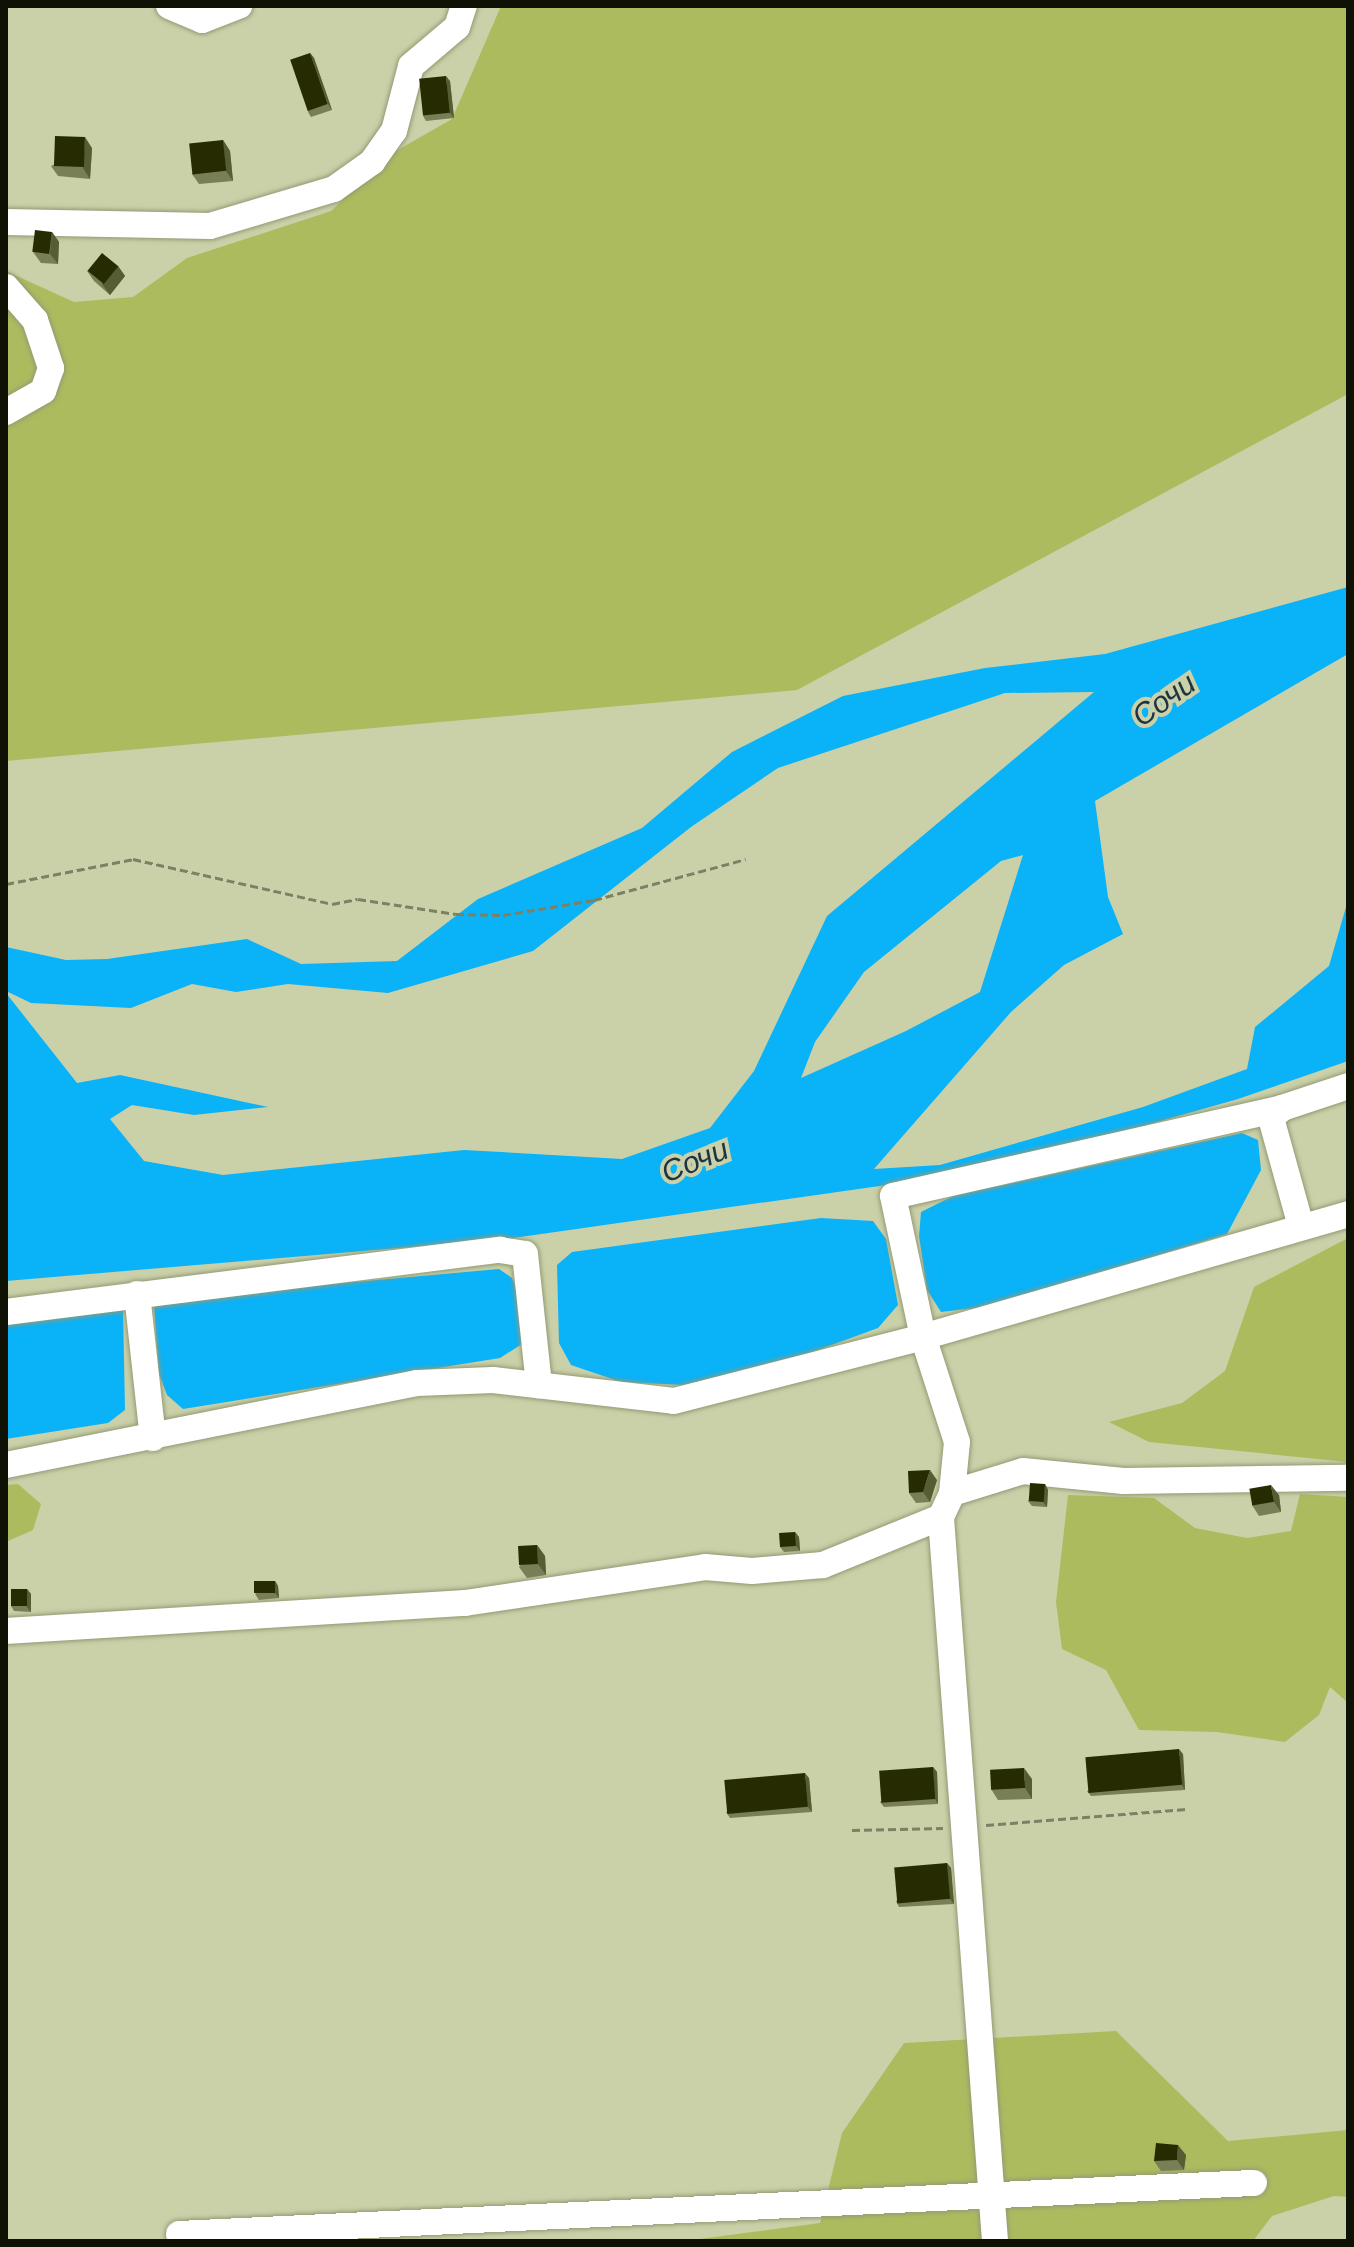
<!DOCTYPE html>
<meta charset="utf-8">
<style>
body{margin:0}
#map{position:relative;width:1354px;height:2247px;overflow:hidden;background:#cad1a9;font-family:"DM Sans",sans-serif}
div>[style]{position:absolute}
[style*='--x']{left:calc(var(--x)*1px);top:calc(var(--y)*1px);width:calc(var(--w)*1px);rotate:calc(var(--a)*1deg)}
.green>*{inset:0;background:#adbb5f}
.water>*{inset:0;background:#0ab2f8}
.path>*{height:3px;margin-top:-1.5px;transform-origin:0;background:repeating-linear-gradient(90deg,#7c8064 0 8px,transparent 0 12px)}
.roads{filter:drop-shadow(0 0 2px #939a74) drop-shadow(0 0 2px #939a74)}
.minor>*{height:26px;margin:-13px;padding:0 13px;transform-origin:13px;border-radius:13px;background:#fff}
.wall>*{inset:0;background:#787e55}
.shaded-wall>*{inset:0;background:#575d33}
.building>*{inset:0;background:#262b01;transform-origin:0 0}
span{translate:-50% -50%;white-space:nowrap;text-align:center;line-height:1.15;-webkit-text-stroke:8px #cad1a9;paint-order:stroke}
.water-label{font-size:30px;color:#1e3442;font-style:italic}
.frame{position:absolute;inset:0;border:8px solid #0f1104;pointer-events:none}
</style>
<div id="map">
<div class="green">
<i style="clip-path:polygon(501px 6px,1348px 6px,1348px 394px,797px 690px,6px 761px,6px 271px,74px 302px,133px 297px,187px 258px,331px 211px,389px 155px,452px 119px)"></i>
<i style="clip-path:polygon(1348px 1238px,1348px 1462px,1149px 1442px,1109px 1422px,1182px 1403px,1225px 1371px,1254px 1287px)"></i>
<i style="clip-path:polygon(18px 1484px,41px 1504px,33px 1530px,6px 1542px,6px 1485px)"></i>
<i style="clip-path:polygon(1300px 1494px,1348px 1497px,1348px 1703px,1330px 1687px,1319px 1715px,1285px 1742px,1217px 1732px,1139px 1730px,1106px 1670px,1062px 1649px,1056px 1602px,1068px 1495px,1154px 1498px,1195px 1528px,1247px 1538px,1291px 1531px)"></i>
<i style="clip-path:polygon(1116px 2031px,1228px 2141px,1348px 2130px,1348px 2197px,1334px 2196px,1272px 2216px,1253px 2241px,684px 2241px,820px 2223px,842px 2133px,904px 2043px)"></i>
</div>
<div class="water">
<i style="clip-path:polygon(evenodd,1348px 587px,1348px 654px,1095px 801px,1108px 897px,1123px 934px,1064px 965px,1011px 1012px,874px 1169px,940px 1165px,1143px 1107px,1247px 1069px,1255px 1027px,1329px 966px,1348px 900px,1348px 1061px,1238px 1099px,985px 1171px,506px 1239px,6px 1281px,6px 993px,77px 1083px,120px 1075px,268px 1107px,194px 1115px,132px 1105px,110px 1119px,144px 1161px,223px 1175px,464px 1150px,622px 1159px,710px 1128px,754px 1071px,827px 916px,1094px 692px,1005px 693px,778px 768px,691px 827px,533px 951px,388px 993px,288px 984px,236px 992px,192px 984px,131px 1008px,31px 1003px,6px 991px,6px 947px,66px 960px,107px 959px,247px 939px,301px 964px,397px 961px,478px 899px,642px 828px,732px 752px,843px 696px,985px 668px,1105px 654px,1348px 587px,1023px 855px,980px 992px,906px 1031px,801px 1078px,815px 1042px,864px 972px,1001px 861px,1023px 855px)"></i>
<i style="clip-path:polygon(1242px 1133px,1258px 1140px,1261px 1170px,1227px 1234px,992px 1306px,941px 1312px,927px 1290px,919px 1236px,921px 1212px,953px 1196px)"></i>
<i style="clip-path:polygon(821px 1218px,873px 1221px,886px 1239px,898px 1305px,878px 1328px,788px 1361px,683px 1385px,621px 1382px,571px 1365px,559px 1343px,557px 1265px,572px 1252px)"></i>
<i style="clip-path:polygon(499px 1269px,512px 1278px,529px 1319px,525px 1342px,500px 1358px,183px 1409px,167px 1395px,159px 1374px,154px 1307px,164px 1299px)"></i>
<i style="clip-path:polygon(123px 1308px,125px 1410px,108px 1423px,6px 1439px,6px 1323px)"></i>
</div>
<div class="path">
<i style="--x:6;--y:884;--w:129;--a:-11.1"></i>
<i style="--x:133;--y:859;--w:204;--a:12.7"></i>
<i style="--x:332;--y:904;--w:26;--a:-11"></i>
<i style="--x:358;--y:899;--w:99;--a:8.7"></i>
<i style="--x:456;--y:914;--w:47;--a:1.2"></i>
<i style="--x:503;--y:915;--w:92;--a:-9.4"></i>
<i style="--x:594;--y:900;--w:157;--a:-15.1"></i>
<i style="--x:986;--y:1825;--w:201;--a:-4.6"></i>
<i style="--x:852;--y:1830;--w:91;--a:-1.3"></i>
</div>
<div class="roads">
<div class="minor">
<i style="--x:169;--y:6;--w:36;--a:23"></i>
<i style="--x:202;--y:20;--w:40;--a:-21"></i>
<i style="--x:6;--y:222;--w:204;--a:1.1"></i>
<i style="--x:210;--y:226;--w:129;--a:-16.6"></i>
<i style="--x:334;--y:189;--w:47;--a:-35.4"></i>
<i style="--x:372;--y:162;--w:38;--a:-55"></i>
<i style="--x:394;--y:131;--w:67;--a:-75.3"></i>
<i style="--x:411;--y:66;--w:60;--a:-40.3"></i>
<i style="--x:457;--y:27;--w:22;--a:-72"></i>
<i style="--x:6;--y:287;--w:44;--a:48.7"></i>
<i style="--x:35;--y:320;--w:51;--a:71.6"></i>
<i style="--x:51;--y:368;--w:24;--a:109"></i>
<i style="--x:43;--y:391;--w:43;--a:150.4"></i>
<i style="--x:1282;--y:1108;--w:70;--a:-18.4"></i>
<i style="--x:137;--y:1294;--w:145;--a:83.7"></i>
<i style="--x:6;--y:1312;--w:498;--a:-7.2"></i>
<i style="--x:500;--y:1250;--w:25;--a:9"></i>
<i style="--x:525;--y:1254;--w:132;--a:83.9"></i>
<i style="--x:6;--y:1465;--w:419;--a:-11.3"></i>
<i style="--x:417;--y:1383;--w:76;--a:-2.3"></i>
<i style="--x:493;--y:1380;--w:182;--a:6.6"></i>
<i style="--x:674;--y:1401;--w:257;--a:-14.4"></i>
<i style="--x:923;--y:1337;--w:144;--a:-102"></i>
<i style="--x:893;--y:1196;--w:399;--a:-12.7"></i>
<i style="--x:1282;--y:1108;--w:15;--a:138"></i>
<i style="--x:1271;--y:1118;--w:112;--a:74.5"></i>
<i style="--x:952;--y:1493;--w:51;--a:-84.4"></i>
<i style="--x:957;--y:1442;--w:110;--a:-107.9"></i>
<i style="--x:923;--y:1337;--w:442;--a:-16.1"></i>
<i style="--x:6;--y:1631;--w:460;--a:-3.5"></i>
<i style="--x:465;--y:1603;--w:243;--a:-8.5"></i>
<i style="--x:705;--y:1567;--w:47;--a:4.9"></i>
<i style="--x:752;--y:1571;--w:71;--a:-4.8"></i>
<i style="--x:823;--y:1565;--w:127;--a:-22.1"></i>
<i style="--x:179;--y:2234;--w:1076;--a:-2.72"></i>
<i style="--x:995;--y:2241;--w:726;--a:-94.27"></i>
<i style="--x:941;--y:1517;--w:26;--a:-65"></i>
<i style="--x:952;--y:1493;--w:74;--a:-17.2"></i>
<i style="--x:1023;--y:1471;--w:101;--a:5.7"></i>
<i style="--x:1124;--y:1481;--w:224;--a:-0.8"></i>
</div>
</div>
<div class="wall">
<i style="clip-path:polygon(310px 53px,314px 58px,332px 110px,311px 117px,308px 112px)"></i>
<i style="clip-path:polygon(450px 81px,454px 118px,426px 121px,423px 116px)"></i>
<i style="clip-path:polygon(223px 140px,230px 151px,233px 181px,199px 184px,192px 174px)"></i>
<i style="clip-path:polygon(92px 148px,90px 179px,58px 176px,51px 166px)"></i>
<i style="clip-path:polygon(52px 232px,59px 242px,58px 264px,41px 263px,33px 252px)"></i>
<i style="clip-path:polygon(118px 266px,125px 276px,110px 295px,94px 281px,87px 271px)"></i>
<i style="clip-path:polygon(937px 1480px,930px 1502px,916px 1503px,909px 1493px)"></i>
<i style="clip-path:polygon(1045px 1484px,1048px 1490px,1047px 1507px,1032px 1506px,1028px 1501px)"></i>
<i style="clip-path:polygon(1279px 1495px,1281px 1512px,1259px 1516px,1252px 1505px)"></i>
<i style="clip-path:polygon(795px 1532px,799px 1537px,800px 1551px,784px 1552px,780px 1547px)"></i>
<i style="clip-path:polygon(537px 1545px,545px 1556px,546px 1575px,527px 1578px,519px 1567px)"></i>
<i style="clip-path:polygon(275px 1581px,278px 1586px,279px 1598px,259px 1600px,255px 1594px)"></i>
<i style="clip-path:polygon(27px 1589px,31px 1594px,31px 1612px,14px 1611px,11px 1606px)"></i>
<i style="clip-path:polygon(1183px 1754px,1185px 1790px,1091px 1796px,1087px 1791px)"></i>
<i style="clip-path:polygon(933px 1767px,937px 1772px,938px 1804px,884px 1807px,880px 1802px)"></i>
<i style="clip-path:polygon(809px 1778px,812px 1812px,730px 1818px,726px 1812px)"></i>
<i style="clip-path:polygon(1032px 1779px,1032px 1799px,998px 1800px,991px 1789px)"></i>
<i style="clip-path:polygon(947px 1863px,951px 1868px,954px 1904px,899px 1907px,896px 1901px)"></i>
<i style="clip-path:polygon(1186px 2155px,1184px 2170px,1161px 2171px,1154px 2161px)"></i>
</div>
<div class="shaded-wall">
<i style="clip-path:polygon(310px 53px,314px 58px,332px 110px,328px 104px)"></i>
<i style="clip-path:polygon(446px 76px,450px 81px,454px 118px,450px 113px)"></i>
<i style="clip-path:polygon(85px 137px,92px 148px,90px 179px,83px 168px)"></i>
<i style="clip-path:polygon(223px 140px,230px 151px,233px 181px,226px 171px)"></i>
<i style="clip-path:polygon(6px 185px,8px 188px,7px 206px,6px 205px)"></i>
<i style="clip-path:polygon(52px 232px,59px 242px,58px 264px,50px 254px)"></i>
<i style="clip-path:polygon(118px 266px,125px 276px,110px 295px,102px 284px)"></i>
<i style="clip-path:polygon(930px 1470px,937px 1480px,930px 1502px,923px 1492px)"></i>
<i style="clip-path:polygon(1045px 1484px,1048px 1490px,1047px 1507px,1043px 1502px)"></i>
<i style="clip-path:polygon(1271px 1485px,1279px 1495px,1281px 1512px,1274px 1502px)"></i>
<i style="clip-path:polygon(795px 1532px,799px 1537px,800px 1551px,796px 1546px)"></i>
<i style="clip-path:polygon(537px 1545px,545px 1556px,546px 1575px,538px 1564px)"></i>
<i style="clip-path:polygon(275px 1581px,278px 1586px,279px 1598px,275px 1593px)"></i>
<i style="clip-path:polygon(27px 1589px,31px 1594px,31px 1612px,27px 1607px)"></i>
<i style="clip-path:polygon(1179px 1749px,1183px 1754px,1185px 1790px,1182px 1785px)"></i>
<i style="clip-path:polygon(933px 1767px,937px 1772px,938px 1804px,935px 1799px)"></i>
<i style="clip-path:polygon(1024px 1768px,1032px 1779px,1032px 1799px,1025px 1788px)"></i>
<i style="clip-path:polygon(805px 1773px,809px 1778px,812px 1812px,808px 1807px)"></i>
<i style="clip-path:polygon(947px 1863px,951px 1868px,954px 1904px,950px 1899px)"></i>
<i style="clip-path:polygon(1178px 2145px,1186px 2155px,1184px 2170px,1177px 2160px)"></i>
</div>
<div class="building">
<i style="left:310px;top:53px;width:54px;height:21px;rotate:71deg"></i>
<i style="left:446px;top:76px;width:37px;height:27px;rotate:84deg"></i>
<i style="left:55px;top:136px;width:30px;height:30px;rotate:2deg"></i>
<i style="left:223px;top:140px;width:31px;height:34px;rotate:84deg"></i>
<i style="left:35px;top:230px;width:17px;height:22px;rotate:7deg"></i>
<i style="left:102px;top:253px;width:21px;height:23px;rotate:39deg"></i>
<i style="clip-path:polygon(930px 1470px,923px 1492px,909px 1493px,908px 1471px)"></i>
<i style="left:1030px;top:1483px;width:15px;height:18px;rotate:4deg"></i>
<i style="left:1271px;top:1485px;width:17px;height:22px;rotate:80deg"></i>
<i style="left:795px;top:1532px;width:14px;height:16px;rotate:86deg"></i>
<i style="left:537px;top:1545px;width:19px;height:19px;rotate:87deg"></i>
<i style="left:275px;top:1581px;width:12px;height:21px;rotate:90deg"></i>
<i style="left:11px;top:1589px;width:16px;height:17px"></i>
<i style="left:1179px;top:1749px;width:36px;height:94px;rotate:85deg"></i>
<i style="left:933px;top:1767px;width:32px;height:54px;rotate:86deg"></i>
<i style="left:1024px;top:1768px;width:20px;height:34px;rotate:87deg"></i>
<i style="left:805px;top:1773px;width:34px;height:81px;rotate:85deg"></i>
<i style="left:947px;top:1863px;width:36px;height:53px;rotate:85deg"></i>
<i style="clip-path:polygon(1156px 2143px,1178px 2145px,1177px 2160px,1154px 2161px)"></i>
</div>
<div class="water-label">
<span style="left:1164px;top:700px;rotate:-35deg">Сочи</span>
<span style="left:695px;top:1161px;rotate:-22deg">Сочи</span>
</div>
<div class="frame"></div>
</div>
